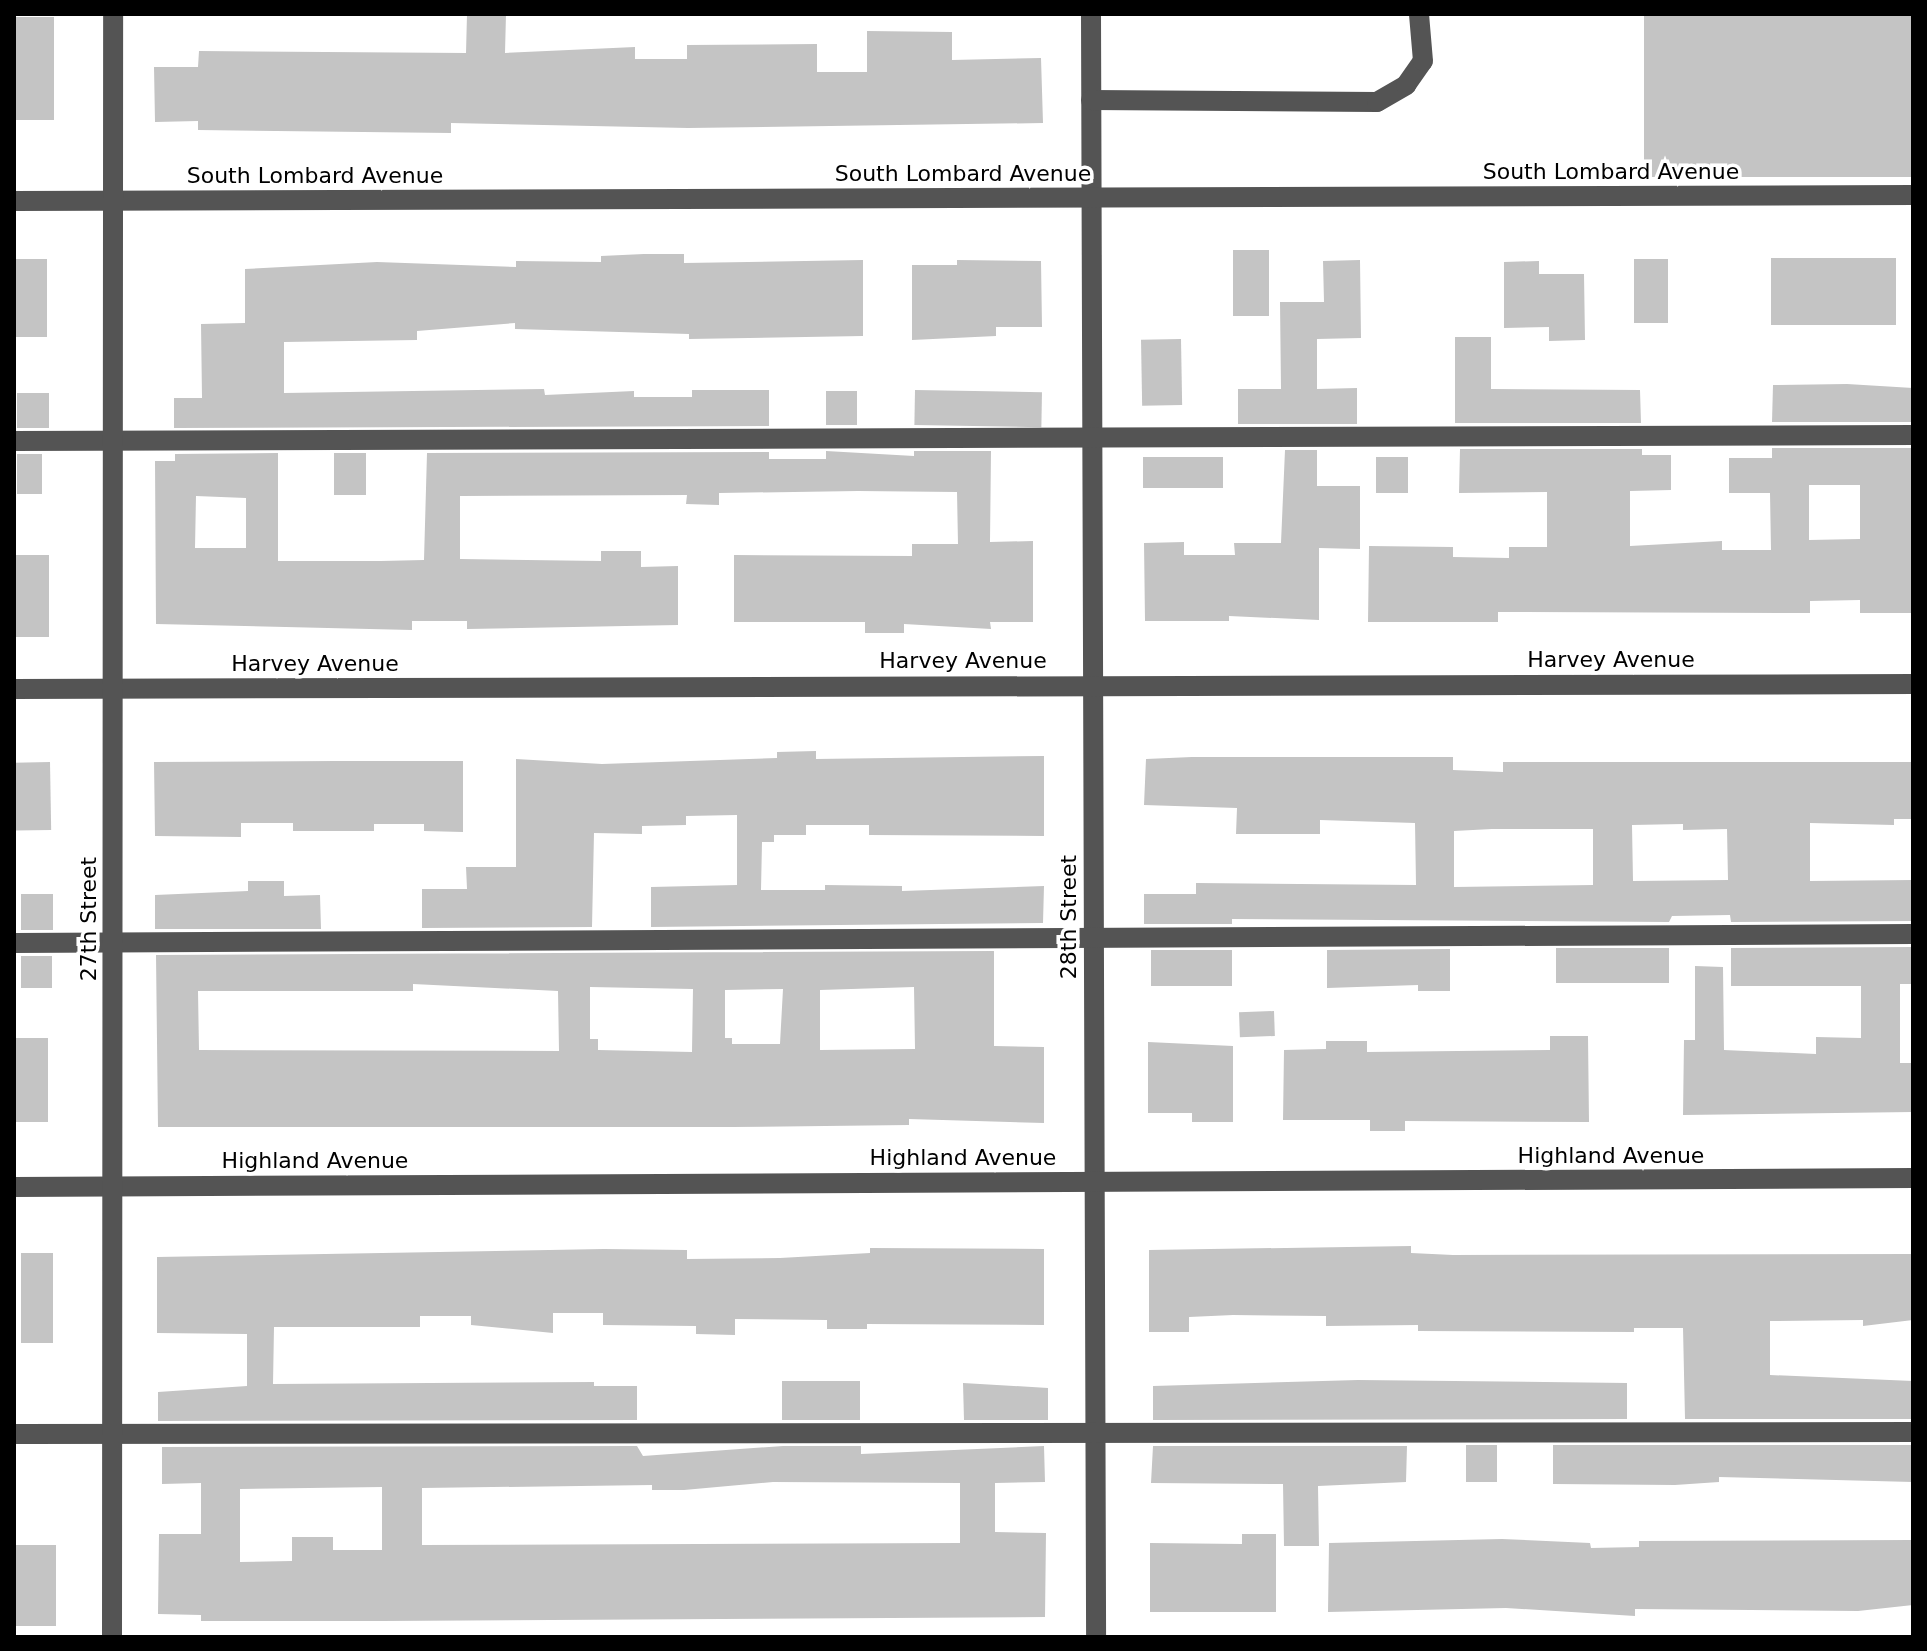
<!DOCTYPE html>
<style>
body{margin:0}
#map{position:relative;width:1927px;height:1651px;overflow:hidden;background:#fff;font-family:"DejaVu Sans",sans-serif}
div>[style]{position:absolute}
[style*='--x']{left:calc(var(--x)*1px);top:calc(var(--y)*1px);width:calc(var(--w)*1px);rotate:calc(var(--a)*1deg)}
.building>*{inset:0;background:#c4c4c4;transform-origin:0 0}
.minor>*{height:20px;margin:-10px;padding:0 10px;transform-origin:10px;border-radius:10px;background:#545454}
span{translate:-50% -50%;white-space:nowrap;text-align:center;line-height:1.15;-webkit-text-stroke:7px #fff;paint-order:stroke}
.street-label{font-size:22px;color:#000}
.frame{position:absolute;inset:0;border:16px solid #000;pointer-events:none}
</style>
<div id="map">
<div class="building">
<i style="clip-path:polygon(467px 14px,506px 14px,505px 53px,635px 47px,635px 59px,687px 59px,687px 45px,817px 44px,817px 72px,867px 72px,867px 31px,952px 32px,952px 60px,1041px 58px,1043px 123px,688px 128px,451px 123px,451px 133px,198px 130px,198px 121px,155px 122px,154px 67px,198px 67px,199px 51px,466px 53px)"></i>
<i style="left:1644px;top:14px;width:269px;height:163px"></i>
<i style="left:15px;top:17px;width:39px;height:103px"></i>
<i style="left:1233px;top:250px;width:36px;height:66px"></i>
<i style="clip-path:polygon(644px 254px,684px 254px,684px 263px,863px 260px,863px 336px,689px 339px,689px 334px,515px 329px,515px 323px,417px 331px,417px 340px,284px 342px,284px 393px,544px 389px,545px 395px,634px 391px,634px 397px,692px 397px,692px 390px,769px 390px,769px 426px,174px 428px,174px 398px,202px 398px,201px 324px,245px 323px,245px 269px,377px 262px,516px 267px,516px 261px,601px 262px,601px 256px)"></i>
<i style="left:1771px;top:258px;width:125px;height:67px"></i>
<i style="left:14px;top:259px;width:33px;height:78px"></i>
<i style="left:1634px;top:259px;width:34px;height:64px"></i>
<i style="clip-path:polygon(957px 260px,1041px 261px,1042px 327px,996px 327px,996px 336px,912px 340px,912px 265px,957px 265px)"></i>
<i style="clip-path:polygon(1360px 260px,1361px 338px,1317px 339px,1317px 389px,1357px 388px,1357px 424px,1238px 424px,1238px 389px,1281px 389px,1280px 302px,1324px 302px,1323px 261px)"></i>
<i style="clip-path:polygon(1539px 261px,1539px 274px,1584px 274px,1585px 340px,1549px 341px,1549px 327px,1504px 328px,1504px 262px)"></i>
<i style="clip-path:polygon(1455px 337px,1491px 337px,1491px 389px,1640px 390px,1641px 423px,1455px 423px)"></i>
<i style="left:1181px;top:339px;width:66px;height:40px;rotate:89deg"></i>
<i style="clip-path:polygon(1847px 384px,1913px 388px,1913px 422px,1772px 422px,1773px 385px)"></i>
<i style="left:915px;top:390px;width:127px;height:35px;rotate:1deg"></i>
<i style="left:826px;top:391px;width:31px;height:34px"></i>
<i style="left:17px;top:393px;width:32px;height:35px"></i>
<i style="clip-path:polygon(evenodd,1772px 448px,1913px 448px,1913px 613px,1860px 613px,1860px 600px,1810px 601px,1810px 613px,1498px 612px,1498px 622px,1368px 622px,1369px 546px,1453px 547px,1453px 557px,1509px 558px,1509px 547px,1547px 547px,1547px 492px,1459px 493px,1460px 449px,1642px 449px,1642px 455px,1671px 455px,1671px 490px,1630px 491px,1630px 546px,1722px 541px,1722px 550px,1771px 550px,1770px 493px,1729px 493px,1729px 458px,1772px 458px,1772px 448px,1809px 485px,1860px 485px,1860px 539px,1809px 540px,1809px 485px)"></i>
<i style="clip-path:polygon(1285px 450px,1317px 450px,1317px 486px,1360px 486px,1360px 549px,1319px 548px,1319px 620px,1229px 616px,1229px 621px,1145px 621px,1144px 543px,1184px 542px,1184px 555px,1235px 555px,1234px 543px,1281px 543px)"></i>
<i style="clip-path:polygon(evenodd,826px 451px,914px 456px,914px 451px,991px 451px,990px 542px,1033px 541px,1033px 622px,990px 622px,991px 629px,904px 624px,904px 633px,865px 633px,865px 622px,734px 622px,734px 555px,912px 556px,912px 544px,958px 544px,957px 492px,858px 491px,719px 493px,719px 505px,686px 504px,687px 495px,460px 496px,460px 559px,601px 561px,601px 551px,641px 551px,641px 567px,678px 566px,678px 625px,467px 629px,467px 621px,412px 621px,412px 630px,156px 624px,155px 461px,175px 461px,175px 454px,278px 453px,278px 561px,381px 561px,424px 560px,427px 453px,769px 452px,769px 459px,826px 459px,826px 451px,196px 496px,246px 498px,246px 548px,195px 548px,196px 496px)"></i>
<i style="left:334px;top:453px;width:32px;height:42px"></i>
<i style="left:17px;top:454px;width:25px;height:40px"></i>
<i style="left:1143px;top:457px;width:80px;height:31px"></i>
<i style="left:1376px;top:457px;width:32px;height:36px"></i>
<i style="left:14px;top:555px;width:35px;height:82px"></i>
<i style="clip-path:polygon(816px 751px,816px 759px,1044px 756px,1044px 836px,869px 835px,869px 825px,806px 825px,806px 835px,774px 835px,774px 842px,762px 842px,761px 890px,825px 890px,825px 885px,902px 886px,902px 891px,1044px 886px,1043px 923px,651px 927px,651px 887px,737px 885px,737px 815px,686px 816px,686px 825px,642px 826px,642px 834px,594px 833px,592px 927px,422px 928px,422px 889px,467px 889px,466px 867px,516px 867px,516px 759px,602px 764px,777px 758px,777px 752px)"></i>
<i style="clip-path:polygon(evenodd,1192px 757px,1453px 757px,1453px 770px,1503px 772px,1503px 762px,1913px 762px,1913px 819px,1894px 819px,1894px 825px,1810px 823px,1810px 881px,1913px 880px,1913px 921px,1731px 922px,1730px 915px,1672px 916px,1669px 922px,1232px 919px,1232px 924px,1144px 924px,1144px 894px,1196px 894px,1196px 883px,1416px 885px,1415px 823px,1320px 820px,1320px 834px,1236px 834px,1237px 808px,1144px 805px,1146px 759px,1192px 757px,1683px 824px,1683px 830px,1727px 829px,1728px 880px,1633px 881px,1632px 825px,1683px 824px,1192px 757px,1492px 829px,1593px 829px,1593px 885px,1454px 887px,1454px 831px,1492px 829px)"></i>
<i style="clip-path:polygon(336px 761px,463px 761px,463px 832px,424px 831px,424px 824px,374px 824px,374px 831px,293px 831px,293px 823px,241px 823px,241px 837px,155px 836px,154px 762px)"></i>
<i style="left:50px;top:762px;width:68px;height:36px;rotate:89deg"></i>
<i style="clip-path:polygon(248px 881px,284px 881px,284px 896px,320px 895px,321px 929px,155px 929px,155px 895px,248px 891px)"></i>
<i style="left:53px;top:894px;width:36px;height:32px;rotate:90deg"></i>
<i style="clip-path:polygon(1913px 947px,1913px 984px,1900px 984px,1900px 1063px,1913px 1063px,1913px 1112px,1683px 1115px,1684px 1040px,1695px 1040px,1695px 966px,1723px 967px,1724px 1050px,1816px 1054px,1816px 1037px,1861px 1038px,1861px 986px,1731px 986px,1731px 948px)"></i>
<i style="left:1669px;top:948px;width:35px;height:113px;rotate:90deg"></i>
<i style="clip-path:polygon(1450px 949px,1450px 991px,1418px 991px,1418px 985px,1327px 988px,1327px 950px)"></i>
<i style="left:1232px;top:950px;width:36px;height:81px;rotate:90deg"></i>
<i style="clip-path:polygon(evenodd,994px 951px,994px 1046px,1044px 1047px,1044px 1123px,909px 1119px,909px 1125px,732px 1127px,158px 1127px,156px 955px,994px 951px,413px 984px,558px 991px,559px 1051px,199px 1050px,198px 991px,413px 991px,413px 984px,994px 951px,590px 987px,693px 989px,692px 1052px,598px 1050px,598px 1039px,590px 1039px,590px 987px,994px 951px,914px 987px,915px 1049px,820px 1050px,820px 990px,914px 987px,994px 951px,783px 989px,780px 1044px,732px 1044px,732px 1038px,725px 1038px,725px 990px,783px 989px)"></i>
<i style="left:21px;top:956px;width:31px;height:32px"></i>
<i style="left:1274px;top:1011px;width:25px;height:35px;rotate:88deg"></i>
<i style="clip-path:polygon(1550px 1036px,1588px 1036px,1589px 1122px,1405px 1121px,1405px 1131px,1370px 1131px,1370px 1120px,1283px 1120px,1284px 1050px,1326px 1049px,1326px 1041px,1367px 1041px,1367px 1052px,1550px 1050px)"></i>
<i style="left:14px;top:1038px;width:34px;height:84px"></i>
<i style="clip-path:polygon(1148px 1042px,1233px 1046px,1233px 1122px,1192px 1122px,1192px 1113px,1148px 1113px)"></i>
<i style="clip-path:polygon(1411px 1246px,1411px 1253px,1453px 1255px,1913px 1254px,1913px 1320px,1863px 1326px,1863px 1320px,1770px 1321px,1770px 1375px,1913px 1381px,1913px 1419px,1685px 1419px,1683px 1328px,1634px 1328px,1634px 1332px,1418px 1331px,1418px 1325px,1326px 1326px,1326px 1316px,1233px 1315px,1189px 1317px,1189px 1332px,1149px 1332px,1149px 1250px)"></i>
<i style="clip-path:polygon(870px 1248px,1044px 1249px,1044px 1325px,867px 1324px,867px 1329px,827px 1329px,827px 1320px,735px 1319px,735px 1335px,696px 1334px,696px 1326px,603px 1325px,603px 1313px,553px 1313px,553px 1333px,471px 1325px,471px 1316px,420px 1316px,420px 1327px,274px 1327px,273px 1384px,594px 1382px,594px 1386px,637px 1386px,637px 1420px,158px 1421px,158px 1392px,247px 1386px,247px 1334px,157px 1333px,157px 1257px,604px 1249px,687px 1250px,687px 1259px,780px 1258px,870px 1253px)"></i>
<i style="left:21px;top:1253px;width:32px;height:90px"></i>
<i style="clip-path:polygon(1358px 1380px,1627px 1383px,1627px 1419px,1153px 1420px,1153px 1386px)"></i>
<i style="left:860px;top:1381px;width:39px;height:78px;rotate:90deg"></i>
<i style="clip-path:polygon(963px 1383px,1048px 1388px,1048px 1420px,964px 1420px)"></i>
<i style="left:1466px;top:1445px;width:31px;height:37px"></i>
<i style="clip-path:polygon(1553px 1445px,1913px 1445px,1913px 1482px,1719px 1477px,1719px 1482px,1675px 1485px,1553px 1484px)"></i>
<i style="clip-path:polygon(evenodd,637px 1446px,643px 1456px,783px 1446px,861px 1446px,861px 1454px,1044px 1446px,1045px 1482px,995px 1483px,995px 1532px,1046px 1533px,1045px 1617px,381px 1621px,201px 1621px,201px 1615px,158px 1614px,159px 1534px,201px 1534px,201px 1483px,162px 1484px,162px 1447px,637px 1446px,773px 1482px,960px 1483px,960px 1543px,422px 1545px,422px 1488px,652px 1485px,652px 1490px,684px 1490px,773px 1482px,637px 1446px,382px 1487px,382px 1550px,333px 1550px,333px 1537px,292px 1537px,292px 1561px,240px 1562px,240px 1489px,382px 1487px)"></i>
<i style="clip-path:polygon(1407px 1446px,1406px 1482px,1318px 1486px,1319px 1546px,1284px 1546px,1283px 1484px,1151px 1483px,1153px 1446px)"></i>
<i style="clip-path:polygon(1242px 1534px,1276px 1534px,1276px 1612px,1150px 1612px,1150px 1543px,1242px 1544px)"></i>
<i style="clip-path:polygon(1502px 1539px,1590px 1543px,1591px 1548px,1639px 1547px,1639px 1541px,1913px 1540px,1913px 1605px,1858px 1611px,1635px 1609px,1635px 1616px,1506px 1608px,1328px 1612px,1329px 1543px)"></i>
<i style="left:15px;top:1545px;width:41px;height:81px"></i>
</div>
<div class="minor">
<i style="--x:1091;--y:14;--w:1623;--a:89.82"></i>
<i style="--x:1091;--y:100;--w:286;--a:0.4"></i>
<i style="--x:1377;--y:102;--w:34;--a:-30"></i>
<i style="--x:1406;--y:85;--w:29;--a:-55"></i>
<i style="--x:1423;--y:61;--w:47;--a:-94.9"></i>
<i style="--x:14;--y:201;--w:1899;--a:-0.18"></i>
<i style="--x:14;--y:441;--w:1899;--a:-0.18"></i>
<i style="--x:14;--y:689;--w:1899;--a:-0.15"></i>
<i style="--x:14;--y:943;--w:1899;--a:-0.27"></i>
<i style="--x:14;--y:1187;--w:1899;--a:-0.27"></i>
<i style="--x:14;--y:1434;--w:1899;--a:-0.06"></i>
<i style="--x:112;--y:1637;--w:1623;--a:-89.96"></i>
</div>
<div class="street-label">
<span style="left:1611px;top:172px">South Lombard Avenue</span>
<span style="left:963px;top:174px">South Lombard Avenue</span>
<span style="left:315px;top:176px">South Lombard Avenue</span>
<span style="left:1611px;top:660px">Harvey Avenue</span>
<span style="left:963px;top:661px">Harvey Avenue</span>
<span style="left:315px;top:664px">Harvey Avenue</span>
<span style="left:1069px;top:917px;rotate:-90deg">28th Street</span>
<span style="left:89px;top:919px;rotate:-90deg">27th Street</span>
<span style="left:1611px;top:1156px">Highland Avenue</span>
<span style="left:963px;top:1158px">Highland Avenue</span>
<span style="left:315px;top:1161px">Highland Avenue</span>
</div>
<div class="frame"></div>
</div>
